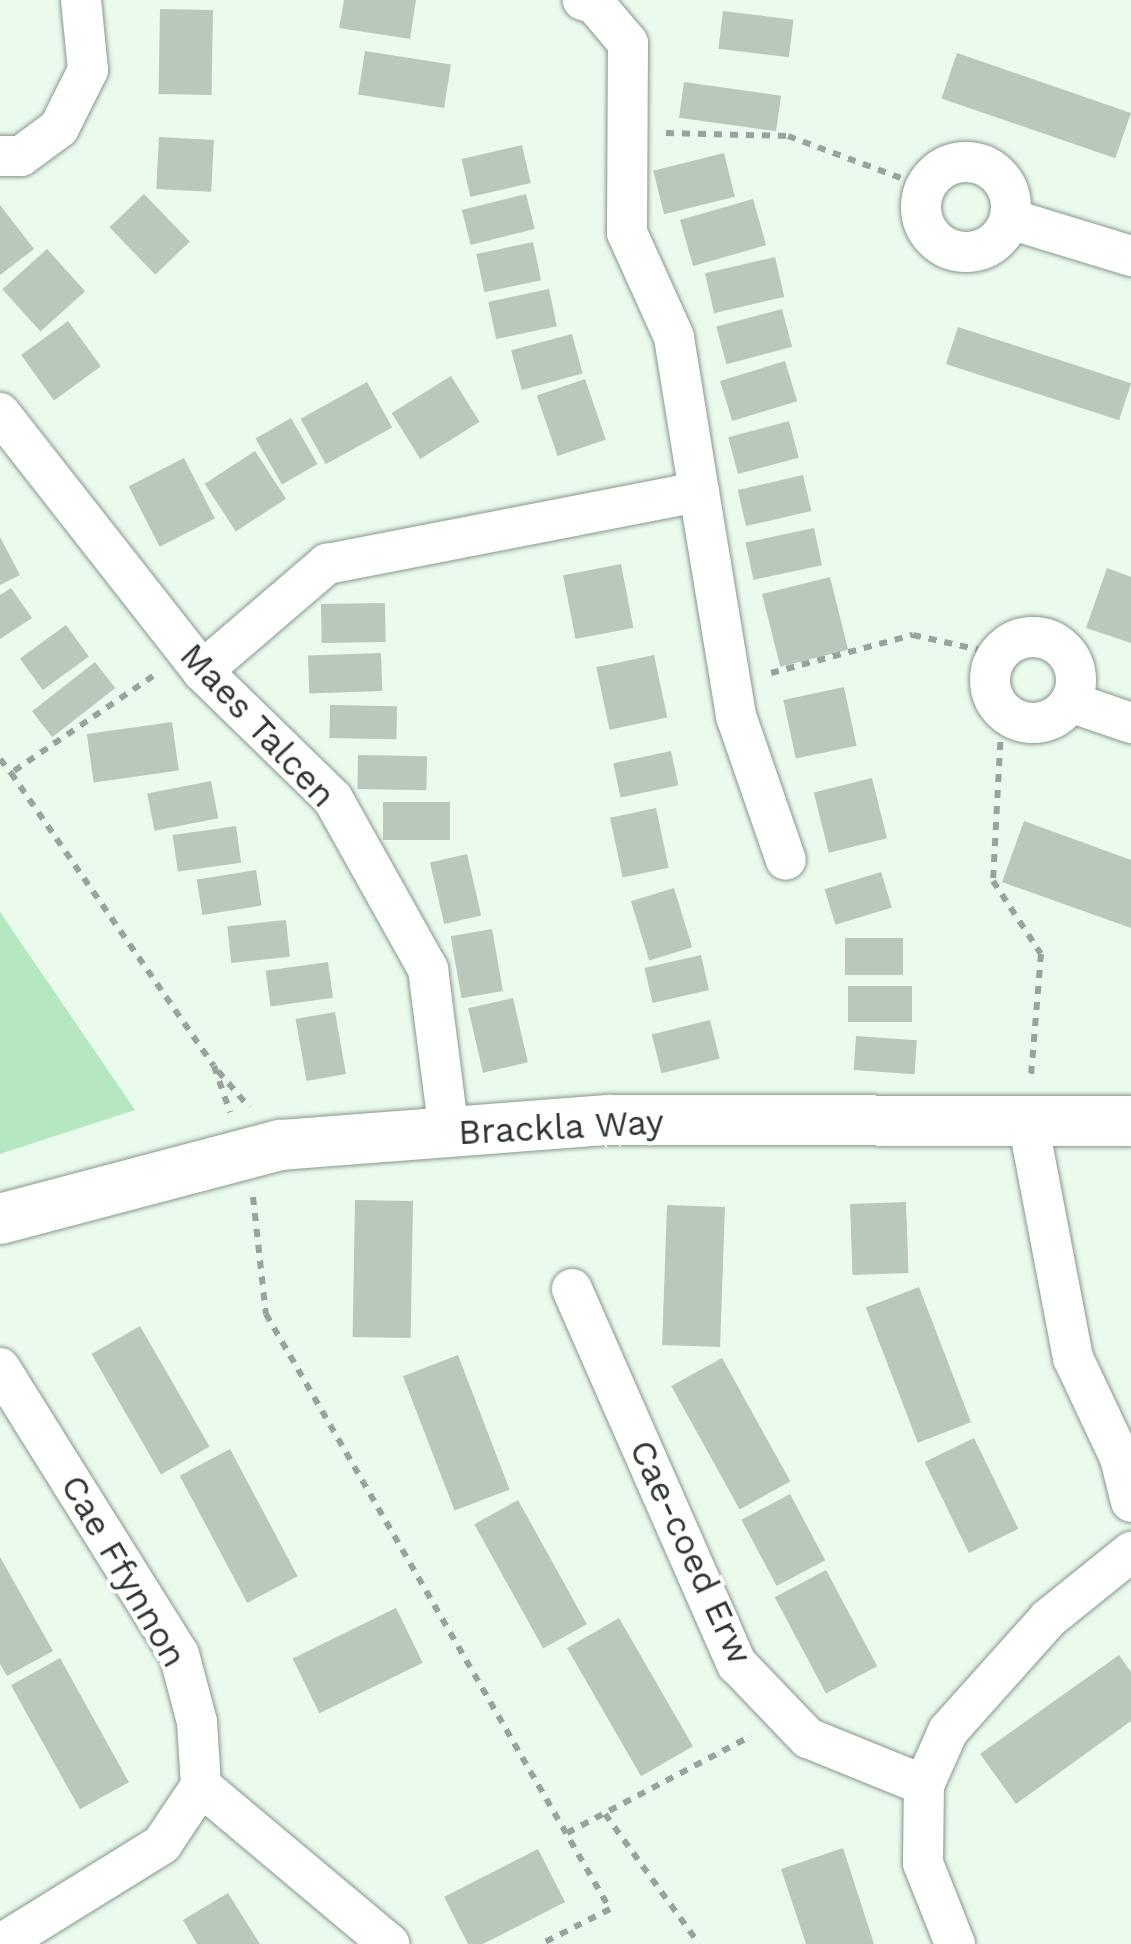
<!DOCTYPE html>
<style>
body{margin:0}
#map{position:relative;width:1131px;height:1944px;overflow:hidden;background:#eafaed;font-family:"Work Sans",sans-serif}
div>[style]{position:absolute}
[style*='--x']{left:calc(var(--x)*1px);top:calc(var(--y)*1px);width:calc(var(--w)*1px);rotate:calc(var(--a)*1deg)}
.green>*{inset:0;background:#b5e8c0}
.building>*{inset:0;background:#b8c8bb;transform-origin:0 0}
.path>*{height:6px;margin-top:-3px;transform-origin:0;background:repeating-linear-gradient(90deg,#98a49b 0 8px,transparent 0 16px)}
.roads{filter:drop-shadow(0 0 2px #88978b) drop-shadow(0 0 2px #88978b)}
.minor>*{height:40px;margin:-20px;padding:0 20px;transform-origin:20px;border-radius:20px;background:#fff}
.minor>.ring{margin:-20px;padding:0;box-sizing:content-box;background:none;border:40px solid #fff;border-radius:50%}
.tertiary>*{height:50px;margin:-25px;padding:0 25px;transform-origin:25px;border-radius:25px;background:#fff}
span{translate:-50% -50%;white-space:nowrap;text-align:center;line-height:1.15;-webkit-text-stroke:8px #fff;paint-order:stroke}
.street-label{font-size:35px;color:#2f3631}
</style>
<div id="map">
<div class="green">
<i style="clip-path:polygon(0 912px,135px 1110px,0 1154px)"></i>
</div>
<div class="building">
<i style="clip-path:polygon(344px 0,416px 0,410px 39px,339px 28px)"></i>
<i style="left:213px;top:10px;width:85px;height:53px;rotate:91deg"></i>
<i style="left:723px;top:11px;width:71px;height:38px;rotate:7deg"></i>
<i style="left:365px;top:51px;width:87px;height:44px;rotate:9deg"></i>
<i style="left:957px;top:53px;width:184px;height:48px;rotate:19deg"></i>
<i style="left:684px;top:82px;width:98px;height:36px;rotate:8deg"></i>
<i style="left:159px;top:137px;width:55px;height:52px;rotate:3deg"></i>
<i style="left:522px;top:145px;width:39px;height:62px;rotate:77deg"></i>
<i style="left:724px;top:153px;width:45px;height:73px;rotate:76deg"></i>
<i style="left:144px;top:194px;width:66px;height:48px;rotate:46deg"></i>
<i style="left:526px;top:194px;width:36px;height:66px;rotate:76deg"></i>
<i style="left:753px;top:199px;width:48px;height:76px;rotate:74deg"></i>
<i style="clip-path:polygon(0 205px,34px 249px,0 275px)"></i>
<i style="left:533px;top:242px;width:39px;height:58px;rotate:78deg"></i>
<i style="left:47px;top:249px;width:57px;height:60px;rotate:48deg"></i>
<i style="left:775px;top:257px;width:41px;height:72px;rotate:77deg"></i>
<i style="left:549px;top:289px;width:38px;height:62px;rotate:78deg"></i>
<i style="left:782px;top:309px;width:39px;height:68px;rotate:75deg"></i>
<i style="left:68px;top:321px;width:56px;height:58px;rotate:54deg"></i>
<i style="left:958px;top:327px;width:182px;height:39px;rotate:18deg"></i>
<i style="left:572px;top:334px;width:41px;height:63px;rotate:75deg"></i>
<i style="left:785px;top:361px;width:42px;height:68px;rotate:73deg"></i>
<i style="left:451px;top:376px;width:54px;height:70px;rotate:58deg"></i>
<i style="left:585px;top:379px;width:64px;height:51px;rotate:71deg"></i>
<i style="left:367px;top:382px;width:52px;height:76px;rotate:61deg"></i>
<i style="left:291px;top:418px;width:53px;height:41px;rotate:60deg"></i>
<i style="left:789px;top:421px;width:38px;height:63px;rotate:75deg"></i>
<i style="left:255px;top:451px;width:57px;height:60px;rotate:57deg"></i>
<i style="left:184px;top:458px;width:68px;height:62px;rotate:63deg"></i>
<i style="left:803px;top:475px;width:37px;height:67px;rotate:77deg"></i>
<i style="left:814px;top:528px;width:38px;height:70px;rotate:78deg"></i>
<i style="clip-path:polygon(0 537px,20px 575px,0 585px)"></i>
<i style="left:621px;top:564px;width:65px;height:59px;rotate:79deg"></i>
<i style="clip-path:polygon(1107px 568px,1131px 577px,1131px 643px,1086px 628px)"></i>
<i style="left:830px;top:577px;width:75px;height:70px;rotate:76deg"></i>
<i style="clip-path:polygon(11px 588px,32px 618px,0 639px,0 595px)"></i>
<i style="left:385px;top:603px;width:39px;height:64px;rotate:89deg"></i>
<i style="left:66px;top:625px;width:39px;height:57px;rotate:54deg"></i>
<i style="left:381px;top:653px;width:38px;height:73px;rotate:88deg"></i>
<i style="left:654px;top:655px;width:64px;height:59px;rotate:78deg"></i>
<i style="left:95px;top:662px;width:33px;height:80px;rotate:52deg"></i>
<i style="left:844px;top:687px;width:60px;height:62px;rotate:78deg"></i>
<i style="left:330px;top:705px;width:67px;height:33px;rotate:1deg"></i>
<i style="left:172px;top:722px;width:49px;height:86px;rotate:82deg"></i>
<i style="left:671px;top:751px;width:35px;height:59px;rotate:78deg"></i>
<i style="left:358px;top:755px;width:69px;height:34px;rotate:1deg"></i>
<i style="left:872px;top:778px;width:62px;height:60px;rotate:76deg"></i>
<i style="left:211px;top:781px;width:38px;height:65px;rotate:79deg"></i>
<i style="left:383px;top:802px;width:67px;height:38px"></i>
<i style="left:656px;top:808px;width:61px;height:47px;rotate:78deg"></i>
<i style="clip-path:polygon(1024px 821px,1131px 860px,1131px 928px,1002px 882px)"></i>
<i style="left:236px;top:826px;width:37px;height:64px;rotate:82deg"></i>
<i style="left:467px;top:854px;width:63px;height:38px;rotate:77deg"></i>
<i style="left:256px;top:870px;width:36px;height:60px;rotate:81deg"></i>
<i style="left:881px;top:872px;width:37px;height:59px;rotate:73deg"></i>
<i style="left:674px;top:888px;width:62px;height:45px;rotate:73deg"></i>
<i style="left:286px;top:920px;width:37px;height:59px;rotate:84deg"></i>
<i style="left:492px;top:929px;width:63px;height:42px;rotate:80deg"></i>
<i style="left:845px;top:938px;width:58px;height:37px"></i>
<i style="left:701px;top:955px;width:36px;height:58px;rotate:77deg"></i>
<i style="left:328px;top:962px;width:36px;height:63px;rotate:82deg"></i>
<i style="left:912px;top:986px;width:36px;height:64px;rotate:90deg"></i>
<i style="left:513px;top:998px;width:66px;height:46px;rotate:77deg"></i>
<i style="left:335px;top:1012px;width:63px;height:40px;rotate:80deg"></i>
<i style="left:710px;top:1020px;width:40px;height:60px;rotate:76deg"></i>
<i style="left:856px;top:1036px;width:61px;height:34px;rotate:4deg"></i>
<i style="left:355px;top:1200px;width:58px;height:137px;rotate:1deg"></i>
<i style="left:906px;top:1202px;width:71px;height:56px;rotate:88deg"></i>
<i style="left:667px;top:1205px;width:58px;height:140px;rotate:2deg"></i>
<i style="left:919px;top:1287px;width:145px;height:57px;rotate:69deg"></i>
<i style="left:140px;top:1326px;width:139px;height:56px;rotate:60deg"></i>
<i style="left:458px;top:1355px;width:144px;height:59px;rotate:69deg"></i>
<i style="left:722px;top:1358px;width:141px;height:58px;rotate:61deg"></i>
<i style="left:974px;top:1438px;width:101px;height:55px;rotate:64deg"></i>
<i style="left:230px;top:1449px;width:144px;height:57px;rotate:62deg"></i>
<i style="left:790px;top:1494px;width:75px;height:55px;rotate:62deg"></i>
<i style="left:518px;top:1500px;width:142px;height:50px;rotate:61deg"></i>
<i style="clip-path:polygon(0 1557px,53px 1651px,7px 1676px,0 1664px)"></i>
<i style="left:826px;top:1570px;width:109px;height:58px;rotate:62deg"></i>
<i style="left:396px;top:1608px;width:61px;height:115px;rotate:64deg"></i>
<i style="left:619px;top:1618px;width:148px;height:60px;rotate:60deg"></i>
<i style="clip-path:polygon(1119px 1655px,1131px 1672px,1131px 1721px,1016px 1804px,980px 1754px)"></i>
<i style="left:60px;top:1658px;width:142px;height:56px;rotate:61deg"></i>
<i style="clip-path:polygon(843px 1848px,874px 1944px,806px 1944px,781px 1869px)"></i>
<i style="clip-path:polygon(538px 1849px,565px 1902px,483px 1944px,468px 1944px,444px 1897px)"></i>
<i style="clip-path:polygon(228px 1893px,260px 1944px,197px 1944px,183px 1920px)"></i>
</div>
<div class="path">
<i style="--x:666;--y:133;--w:122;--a:1.4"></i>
<i style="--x:788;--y:136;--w:146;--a:20.4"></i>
<i style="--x:771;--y:673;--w:147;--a:-15"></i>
<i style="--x:913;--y:635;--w:87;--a:12.6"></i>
<i style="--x:153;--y:676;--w:172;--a:145.7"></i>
<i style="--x:11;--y:773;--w:356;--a:55.3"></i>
<i style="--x:214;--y:1066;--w:49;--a:70.8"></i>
<i style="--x:1002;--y:710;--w:171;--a:93"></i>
<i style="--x:993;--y:881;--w:87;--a:56.7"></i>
<i style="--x:1041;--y:954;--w:122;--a:94.7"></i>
<i style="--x:0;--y:759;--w:18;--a:52"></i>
<i style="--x:218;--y:1071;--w:48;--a:49.3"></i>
<i style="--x:253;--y:1197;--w:118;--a:83.7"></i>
<i style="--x:266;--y:1314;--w:687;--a:59.97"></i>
<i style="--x:610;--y:1909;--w:77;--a:153.1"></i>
<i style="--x:605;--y:1814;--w:160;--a:54.1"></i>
<i style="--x:567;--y:1833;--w:208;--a:-27.8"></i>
</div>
<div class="roads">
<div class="minor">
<i style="--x:0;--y:156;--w:21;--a:0"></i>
<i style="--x:21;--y:156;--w:47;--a:-36.4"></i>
<i style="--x:59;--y:128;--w:65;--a:-63.4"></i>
<i style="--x:88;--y:70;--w:70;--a:-95.7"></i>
<i class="ring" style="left:921px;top:162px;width:50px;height:50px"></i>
<i style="--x:1010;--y:219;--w:127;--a:17"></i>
<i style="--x:0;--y:413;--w:328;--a:51.9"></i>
<i style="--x:202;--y:671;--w:183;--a:44.3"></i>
<i style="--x:333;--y:799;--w:195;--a:60.8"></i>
<i style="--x:428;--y:969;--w:164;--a:82.7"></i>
<i style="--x:699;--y:492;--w:227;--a:80.6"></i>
<i style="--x:736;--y:716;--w:152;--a:70.9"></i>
<i class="ring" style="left:990px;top:637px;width:46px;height:46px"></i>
<i style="--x:202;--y:671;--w:165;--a:-40.6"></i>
<i style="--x:327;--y:564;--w:379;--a:-11"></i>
<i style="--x:699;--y:492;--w:157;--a:-99.2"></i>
<i style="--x:674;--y:337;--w:114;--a:-114.3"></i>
<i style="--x:627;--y:233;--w:190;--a:-89.7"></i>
<i style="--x:628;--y:43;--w:51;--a:-130.2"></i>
<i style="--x:595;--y:4;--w:13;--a:-162"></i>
<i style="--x:1070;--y:702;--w:65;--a:19"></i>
<i style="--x:1028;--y:1122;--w:240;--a:79.2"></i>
<i style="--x:1073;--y:1358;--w:110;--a:64.8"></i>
<i style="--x:1120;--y:1458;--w:45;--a:76"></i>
<i style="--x:572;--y:1289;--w:410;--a:66.3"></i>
<i style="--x:737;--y:1664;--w:103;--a:46.2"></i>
<i style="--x:808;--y:1738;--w:125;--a:22.1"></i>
<i style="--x:0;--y:1368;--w:337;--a:58"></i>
<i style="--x:179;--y:1654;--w:70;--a:75.2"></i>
<i style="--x:197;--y:1722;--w:64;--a:86.4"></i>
<i style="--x:201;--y:1786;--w:246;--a:40"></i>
<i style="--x:1;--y:1944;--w:190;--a:-31.8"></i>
<i style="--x:162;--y:1844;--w:70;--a:-56.1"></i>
<i style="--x:955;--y:1944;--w:87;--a:-111.6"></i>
<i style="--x:923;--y:1863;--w:78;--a:-89.3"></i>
<i style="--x:924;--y:1785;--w:59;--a:-66"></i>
<i style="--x:948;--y:1731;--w:150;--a:-48.2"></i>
<i style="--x:1048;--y:1619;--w:107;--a:-38.9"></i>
</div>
<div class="tertiary">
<i style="--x:0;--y:1219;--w:291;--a:-14.8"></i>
<i style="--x:281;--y:1145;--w:329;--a:-4.4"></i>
<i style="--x:609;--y:1120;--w:522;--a:0.11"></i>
</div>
</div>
<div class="street-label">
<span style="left:258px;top:725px;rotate:47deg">Maes Talcen</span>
<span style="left:561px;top:1127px;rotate:-3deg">Brackla Way</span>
<span style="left:691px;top:1552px;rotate:65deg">Cae-coed Erw</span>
<span style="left:124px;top:1571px;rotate:60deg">Cae Ffynnon</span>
</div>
</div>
